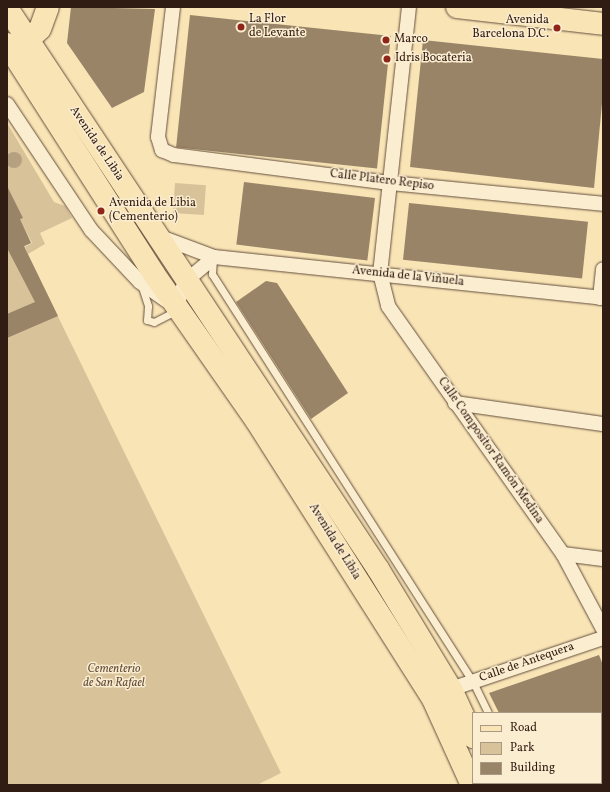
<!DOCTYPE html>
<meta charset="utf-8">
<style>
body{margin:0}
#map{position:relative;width:610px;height:792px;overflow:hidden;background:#f9e4b6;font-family:Vollkorn,serif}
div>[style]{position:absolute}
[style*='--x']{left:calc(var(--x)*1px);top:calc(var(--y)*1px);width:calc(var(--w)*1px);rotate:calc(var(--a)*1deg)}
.green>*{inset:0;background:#d7c29a;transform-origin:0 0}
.water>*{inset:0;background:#b5a07f}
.round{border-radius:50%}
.building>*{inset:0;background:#998468;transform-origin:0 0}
.roads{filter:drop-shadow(0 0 1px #634e3c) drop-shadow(0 0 1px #634e3c)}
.lane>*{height:7px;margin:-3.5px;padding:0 3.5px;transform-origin:3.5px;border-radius:3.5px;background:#fbedd0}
.street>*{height:14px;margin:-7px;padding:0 7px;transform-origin:7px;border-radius:7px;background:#fbedd0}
.primary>*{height:22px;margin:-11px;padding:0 11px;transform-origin:11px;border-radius:11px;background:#f9e4b6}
.dots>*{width:11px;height:11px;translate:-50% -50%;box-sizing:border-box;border:2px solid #fbedd0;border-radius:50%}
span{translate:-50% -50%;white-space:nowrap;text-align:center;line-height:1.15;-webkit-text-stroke:3px #fbedd0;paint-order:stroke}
.poi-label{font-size:12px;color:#311c13}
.left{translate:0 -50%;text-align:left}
.right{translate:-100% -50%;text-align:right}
.street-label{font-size:12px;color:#311c13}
.park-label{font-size:12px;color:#634e3c;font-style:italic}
.frame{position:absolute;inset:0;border:8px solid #311c13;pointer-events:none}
.legend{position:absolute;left:472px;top:712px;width:130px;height:72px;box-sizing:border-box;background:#fbedd0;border:1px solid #aa9984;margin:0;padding:5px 7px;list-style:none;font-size:12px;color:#311c13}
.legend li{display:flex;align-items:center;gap:8px;height:20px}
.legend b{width:20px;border:1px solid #aa9984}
</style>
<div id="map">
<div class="green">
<i style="clip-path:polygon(7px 123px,54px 202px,65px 206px,72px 218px,40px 233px,45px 244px,28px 254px,25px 247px,32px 243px,20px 219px,31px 243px,24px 247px,281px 773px,257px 785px,7px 785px)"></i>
<i style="left:175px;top:183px;width:31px;height:30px;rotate:4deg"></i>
</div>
<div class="water">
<i class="round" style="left:6px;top:152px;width:16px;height:16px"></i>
</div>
<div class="building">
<i style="clip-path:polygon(71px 7px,155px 9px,144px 92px,112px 108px,67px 43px)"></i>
<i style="left:190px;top:15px;width:202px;height:133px;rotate:6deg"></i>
<i style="clip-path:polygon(423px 40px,603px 59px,603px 93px,594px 188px,410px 167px)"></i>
<i style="left:244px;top:182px;width:132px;height:63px;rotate:7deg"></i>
<i style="clip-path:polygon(7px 186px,23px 218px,20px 219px,31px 243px,24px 246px,58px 316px,7px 338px,7px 314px,35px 302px,7px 248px)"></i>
<i style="left:409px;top:203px;width:180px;height:57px;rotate:6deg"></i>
<i style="clip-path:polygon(266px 281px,277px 283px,348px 393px,311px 419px,236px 302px)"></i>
<i style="clip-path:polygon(599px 655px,603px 665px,603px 713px,499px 713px,489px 693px)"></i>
</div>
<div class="roads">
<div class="lane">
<i style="--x:213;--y:259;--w:15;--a:94"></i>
<i style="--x:212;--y:274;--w:484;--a:57.4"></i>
<i style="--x:473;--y:682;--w:34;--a:64"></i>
<i style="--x:141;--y:284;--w:23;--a:72"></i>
<i style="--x:148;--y:306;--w:14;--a:94"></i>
<i style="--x:147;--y:320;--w:7;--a:16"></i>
<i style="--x:154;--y:322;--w:25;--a:-27"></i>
<i style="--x:520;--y:783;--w:2;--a:63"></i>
</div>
<div class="street">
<i style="--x:173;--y:7;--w:131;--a:96.6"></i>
<i style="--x:158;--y:137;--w:14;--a:73"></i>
<i style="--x:162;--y:150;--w:13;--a:23"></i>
<i style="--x:174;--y:155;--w:218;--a:7.4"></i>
<i style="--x:390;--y:183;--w:214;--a:5.6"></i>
<i style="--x:409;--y:7;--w:268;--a:96.2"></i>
<i style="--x:380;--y:273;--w:34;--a:76"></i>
<i style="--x:388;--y:306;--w:304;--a:54.8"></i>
<i style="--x:563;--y:554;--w:85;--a:61.9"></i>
<i style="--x:7;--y:104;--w:151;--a:56.3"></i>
<i style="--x:91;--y:230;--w:71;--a:46.7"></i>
<i style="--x:140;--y:282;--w:33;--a:35"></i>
<i style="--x:158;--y:236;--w:60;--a:20.6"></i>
<i style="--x:214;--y:257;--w:391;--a:6"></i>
<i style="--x:600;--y:298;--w:29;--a:-84"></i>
<i style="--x:178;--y:309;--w:16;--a:-83"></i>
<i style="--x:180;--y:293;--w:15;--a:-62"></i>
<i style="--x:187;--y:280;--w:35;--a:-40"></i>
<i style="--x:455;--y:403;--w:149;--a:8.1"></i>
<i style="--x:563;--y:554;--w:40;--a:7.1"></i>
<i style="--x:451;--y:689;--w:160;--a:-18.5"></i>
</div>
<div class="primary">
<i style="--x:457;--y:7;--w:147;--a:6.6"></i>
<i style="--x:7;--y:8;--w:673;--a:56.52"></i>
<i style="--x:378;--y:569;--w:140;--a:58.7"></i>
<i style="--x:451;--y:689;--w:53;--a:65.4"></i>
<i style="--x:7;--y:44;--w:273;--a:57.4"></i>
<i style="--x:154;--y:274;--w:178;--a:55.1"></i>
<i style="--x:256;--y:420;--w:330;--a:57.6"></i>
<i style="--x:433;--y:699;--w:94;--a:65.6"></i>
<i style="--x:18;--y:50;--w:30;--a:-44"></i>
<i style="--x:40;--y:29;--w:23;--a:-70"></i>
<i style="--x:495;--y:783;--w:2;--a:90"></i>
</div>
</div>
<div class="dots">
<i style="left:241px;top:27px;background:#8f2418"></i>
<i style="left:557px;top:28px;background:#8f2418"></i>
<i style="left:386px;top:40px;background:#8f2418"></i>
<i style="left:387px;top:59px;background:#8f2418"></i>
<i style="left:101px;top:211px;background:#8f2418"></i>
</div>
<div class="poi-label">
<span class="left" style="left:249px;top:27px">La Flor<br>de Levante</span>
<span class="right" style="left:549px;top:28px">Avenida<br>Barcelona D.C.</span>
<span class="left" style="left:394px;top:40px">Marco</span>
<span class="left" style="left:395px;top:59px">Idris Bocateria</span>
<span class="left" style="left:109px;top:211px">Avenida de Libia<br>(Cementerio)</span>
</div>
<div class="street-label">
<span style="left:96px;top:144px;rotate:56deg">Avenida de Libia</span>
<span style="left:382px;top:181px;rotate:7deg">Calle Platero Repiso</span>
<span style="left:408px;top:277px;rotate:6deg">Avenida de la Viñuela</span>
<span style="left:490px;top:451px;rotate:55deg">Calle Compositor Ramón Medina</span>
<span style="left:334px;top:542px;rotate:58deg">Avenida de Libia</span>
<span style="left:527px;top:663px;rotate:-19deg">Calle de Antequera</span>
</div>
<div class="park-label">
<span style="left:114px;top:677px">Cementerio<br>de San Rafael</span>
</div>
<div class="frame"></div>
<ul class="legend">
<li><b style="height:5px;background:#f9e4b6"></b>Road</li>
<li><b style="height:11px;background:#d7c29a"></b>Park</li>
<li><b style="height:11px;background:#998468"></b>Building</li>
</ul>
</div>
